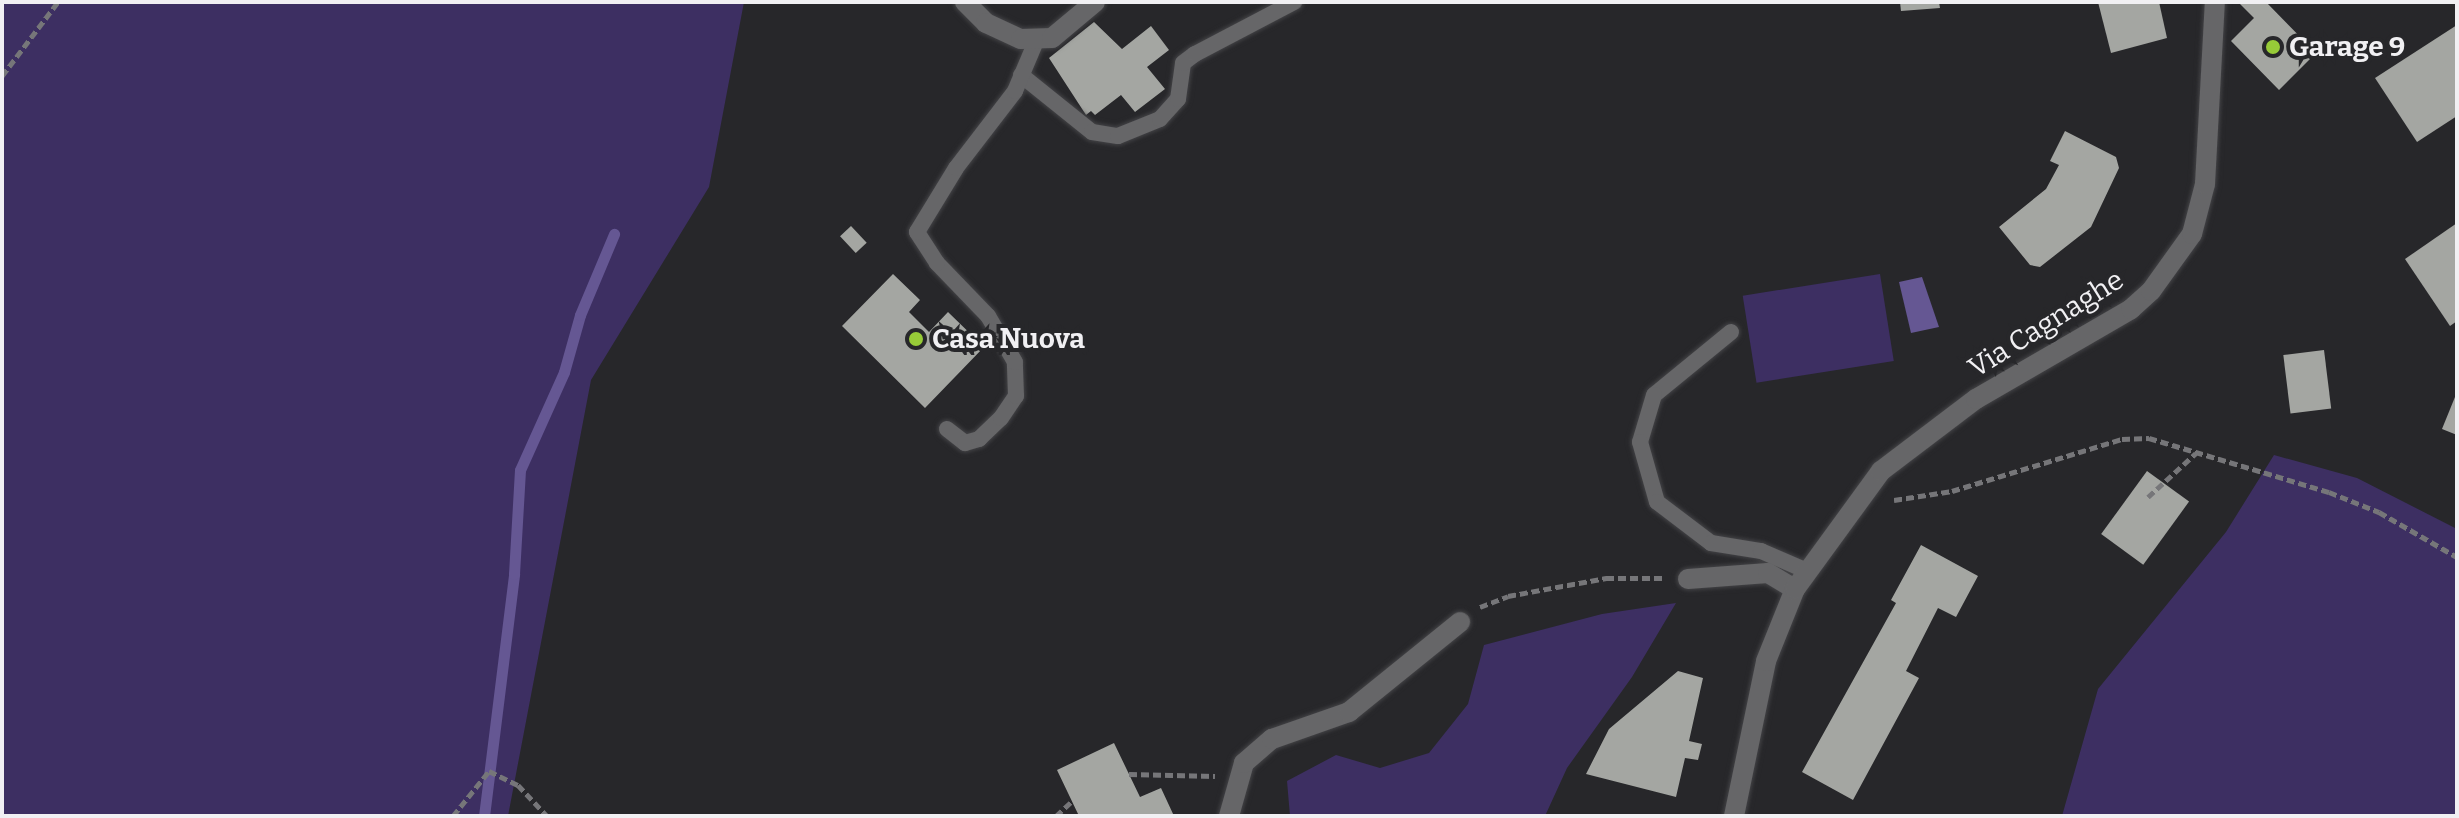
<!DOCTYPE html>
<style>
body{margin:0}
#map{position:relative;width:2459px;height:818px;overflow:hidden;background:#27272a;font-family:Bitter,serif}
div>[style]{position:absolute}
[style*='--x']{left:calc(var(--x)*1px);top:calc(var(--y)*1px);width:calc(var(--w)*1px);rotate:calc(var(--a)*1deg)}
.green>*{inset:0;background:#3d2f62;transform-origin:0 0}
.water>*{inset:0;background:#655793}
.stream>*{height:11px;margin:-5.5px;padding:0 5.5px;transform-origin:5.5px;border-radius:5.5px;background:#655793}
.building>*{inset:0;background:#a4a6a2;transform-origin:0 0}
.path>*{height:5px;margin-top:-2.5px;transform-origin:0;background:repeating-linear-gradient(90deg,#767679 0 8px,transparent 0 12px)}
.roads{filter:drop-shadow(0 0 2px #434346) drop-shadow(0 0 2px #434346)}
.service>*{height:16px;margin:-8px;padding:0 8px;transform-origin:8px;border-radius:8px;background:#666668}
.minor>*{height:20px;margin:-10px;padding:0 10px;transform-origin:10px;border-radius:10px;background:#666668}
.dots>*{width:22px;height:22px;translate:-50% -50%;box-sizing:border-box;border:4px solid #27272a;border-radius:50%}
span{translate:-50% -50%;white-space:nowrap;text-align:center;line-height:1.15;-webkit-text-stroke:8px #27272a;paint-order:stroke}
.poi-label{font-size:28px;color:#f1f0f3;font-weight:700}
.left{translate:0 -50%;text-align:left}
.street-label{font-size:28px;color:#f1f0f3}
.frame{position:absolute;inset:0;border:4px solid #f1f0f3;pointer-events:none}
</style>
<div id="map">
<div class="green">
<i style="clip-path:polygon(2px 2px,744px 2px,709px 187px,591px 380px,508px 816px,2px 816px)"></i>
<i style="left:1880px;top:274px;width:88px;height:139px;rotate:81deg"></i>
<i style="clip-path:polygon(2274px 455px,2357px 478px,2457px 529px,2457px 816px,2062px 816px,2098px 689px,2226px 532px)"></i>
<i style="clip-path:polygon(1676px 603px,1632px 677px,1567px 768px,1545px 816px,1290px 816px,1287px 781px,1336px 755px,1380px 768px,1429px 753px,1468px 704px,1484px 645px,1602px 614px)"></i>
</div>
<div class="water">
<i style="clip-path:polygon(1922px 277px,1939px 327px,1911px 333px,1899px 282px)"></i>
</div>
<div class="stream">
<i style="--x:484;--y:816;--w:244;--a:-82.9"></i>
<i style="--x:514;--y:574;--w:104;--a:-86.7"></i>
<i style="--x:520;--y:470;--w:107;--a:-65.8"></i>
<i style="--x:564;--y:372;--w:59;--a:-74.3"></i>
<i style="--x:580;--y:315;--w:88;--a:-67.2"></i>
</div>
<div class="building">
<i style="clip-path:polygon(1900px 2px,1939px 2px,1940px 8px,1901px 11px)"></i>
<i style="clip-path:polygon(2098px 2px,2159px 2px,2167px 38px,2111px 53px)"></i>
<i style="clip-path:polygon(2238px 2px,2266px 2px,2316px 53px,2279px 90px,2231px 41px,2254px 18px)"></i>
<i style="clip-path:polygon(1094px 22px,1122px 49px,1151px 26px,1169px 50px,1147px 67px,1165px 89px,1135px 112px,1121px 95px,1095px 115px,1091px 111px,1086px 115px,1049px 58px)"></i>
<i style="clip-path:polygon(2457px 25px,2457px 116px,2417px 142px,2375px 78px)"></i>
<i style="clip-path:polygon(2065px 131px,2116px 157px,2119px 168px,2091px 227px,2040px 267px,2030px 265px,1999px 227px,2046px 189px,2059px 165px,2050px 161px)"></i>
<i style="clip-path:polygon(2457px 223px,2457px 321px,2450px 326px,2405px 259px)"></i>
<i style="left:851px;top:226px;width:23px;height:15px;rotate:47deg"></i>
<i style="clip-path:polygon(893px 274px,920px 300px,909px 312px,929px 332px,948px 312px,984px 347px,925px 408px,842px 326px)"></i>
<i style="left:2324px;top:350px;width:59px;height:41px;rotate:83deg"></i>
<i style="clip-path:polygon(2457px 392px,2457px 435px,2442px 429px)"></i>
<i style="left:2147px;top:471px;width:52px;height:78px;rotate:36deg"></i>
<i style="clip-path:polygon(1921px 545px,1978px 576px,1956px 617px,1938px 608px,1906px 671px,1919px 678px,1853px 800px,1802px 772px,1896px 603px,1891px 600px)"></i>
<i style="clip-path:polygon(1678px 671px,1703px 678px,1689px 741px,1702px 744px,1698px 760px,1685px 758px,1676px 797px,1586px 774px,1609px 729px)"></i>
<i style="clip-path:polygon(1114px 743px,1140px 797px,1161px 788px,1174px 816px,1079px 816px,1057px 770px)"></i>
</div>
<div class="path">
<i style="--x:2;--y:76;--w:93;--a:-52.9"></i>
<i style="--x:2148;--y:497;--w:65;--a:-42.5"></i>
<i style="--x:1894;--y:500;--w:59;--a:-8.8"></i>
<i style="--x:1952;--y:491;--w:178;--a:-17"></i>
<i style="--x:2122;--y:439;--w:27;--a:-2"></i>
<i style="--x:2149;--y:438;--w:188;--a:16.7"></i>
<i style="--x:2329;--y:492;--w:54;--a:21.8"></i>
<i style="--x:2379;--y:512;--w:90;--a:30"></i>
<i style="--x:1480;--y:607;--w:30;--a:-21"></i>
<i style="--x:1508;--y:596;--w:100;--a:-10.4"></i>
<i style="--x:1606;--y:578;--w:56;--a:0"></i>
<i style="--x:1129;--y:774;--w:86;--a:1.3"></i>
<i style="--x:453;--y:816;--w:58;--a:-51.3"></i>
<i style="--x:489;--y:771;--w:32;--a:26"></i>
<i style="--x:518;--y:785;--w:42;--a:46.9"></i>
<i style="--x:1056;--y:816;--w:22;--a:-43"></i>
</div>
<div class="roads">
<div class="service">
<i style="--x:1021;--y:75;--w:91;--a:38.8"></i>
<i style="--x:1092;--y:132;--w:26;--a:9"></i>
<i style="--x:1118;--y:136;--w:45;--a:-22"></i>
<i style="--x:1160;--y:119;--w:27;--a:-48"></i>
<i style="--x:1178;--y:99;--w:36;--a:-82"></i>
<i style="--x:1183;--y:63;--w:15;--a:-37"></i>
<i style="--x:1195;--y:54;--w:112;--a:-27.7"></i>
<i style="--x:1731;--y:332;--w:99;--a:140.7"></i>
<i style="--x:1654;--y:395;--w:49;--a:106.6"></i>
<i style="--x:1640;--y:442;--w:62;--a:74.2"></i>
<i style="--x:1657;--y:502;--w:68;--a:37.2"></i>
<i style="--x:1711;--y:543;--w:51;--a:9.1"></i>
<i style="--x:1761;--y:551;--w:50;--a:23.5"></i>
<i style="--x:947;--y:429;--w:23;--a:38"></i>
<i style="--x:965;--y:443;--w:15;--a:-16"></i>
<i style="--x:979;--y:439;--w:30;--a:-44"></i>
<i style="--x:1001;--y:418;--w:27;--a:-56"></i>
<i style="--x:1016;--y:396;--w:34;--a:-92"></i>
<i style="--x:1015;--y:362;--w:53;--a:-120.4"></i>
<i style="--x:988;--y:316;--w:74;--a:-133.9"></i>
<i style="--x:937;--y:263;--w:37;--a:-123"></i>
<i style="--x:917;--y:232;--w:75;--a:-58.6"></i>
<i style="--x:956;--y:168;--w:97;--a:-52.5"></i>
<i style="--x:1015;--y:91;--w:56;--a:-67.1"></i>
</div>
<div class="minor">
<i style="--x:965;--y:2;--w:30;--a:45"></i>
<i style="--x:986;--y:23;--w:38;--a:25"></i>
<i style="--x:1021;--y:39;--w:31;--a:-2"></i>
<i style="--x:1052;--y:38;--w:56;--a:-39.9"></i>
<i style="--x:1688;--y:579;--w:80;--a:-4.3"></i>
<i style="--x:1768;--y:573;--w:31;--a:31"></i>
<i style="--x:1229;--y:816;--w:55;--a:-74.2"></i>
<i style="--x:1244;--y:763;--w:37;--a:-41"></i>
<i style="--x:1272;--y:739;--w:82;--a:-19.3"></i>
<i style="--x:1349;--y:712;--w:143;--a:-39"></i>
<i style="--x:1734;--y:816;--w:158;--a:-78.3"></i>
<i style="--x:1766;--y:661;--w:78;--a:-68.1"></i>
<i style="--x:1795;--y:589;--w:146;--a:-53.9"></i>
<i style="--x:1881;--y:471;--w:119;--a:-37.2"></i>
<i style="--x:1976;--y:399;--w:179;--a:-30.1"></i>
<i style="--x:2131;--y:309;--w:27;--a:-42"></i>
<i style="--x:2151;--y:291;--w:70;--a:-54.3"></i>
<i style="--x:2192;--y:234;--w:52;--a:-75.4"></i>
<i style="--x:2205;--y:184;--w:182;--a:-86.9"></i>
</div>
</div>
<div class="dots">
<i style="left:2273px;top:47px;background:#97cb38"></i>
<i style="left:916px;top:339px;background:#97cb38"></i>
</div>
<div class="poi-label">
<span class="left" style="left:2289px;top:47px">Garage 9</span>
<span class="left" style="left:932px;top:339px">Casa Nuova</span>
</div>
<div class="street-label">
<span style="left:2046px;top:324px;rotate:-32deg">Via Cagnaghe</span>
</div>
<div class="frame"></div>
</div>
